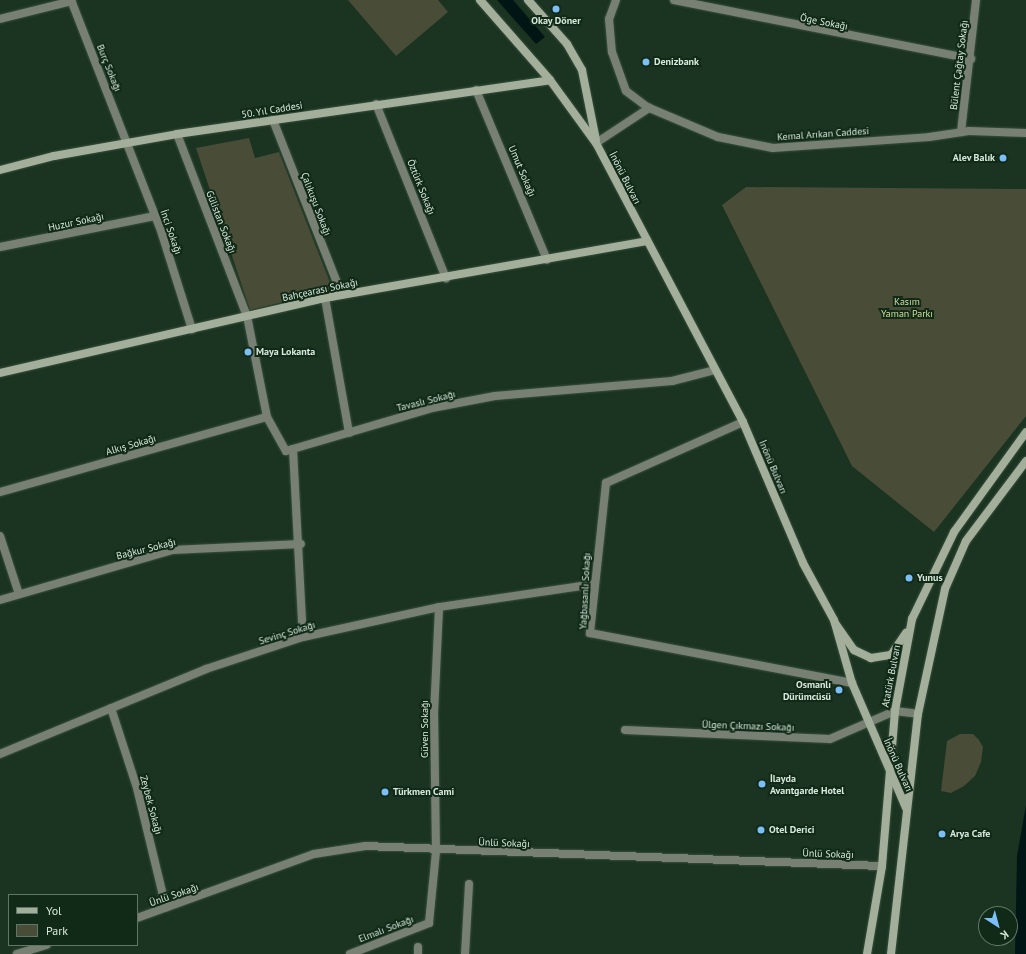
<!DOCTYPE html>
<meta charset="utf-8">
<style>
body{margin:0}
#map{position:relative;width:1026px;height:954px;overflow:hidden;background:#1a3421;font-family:"PT Sans",sans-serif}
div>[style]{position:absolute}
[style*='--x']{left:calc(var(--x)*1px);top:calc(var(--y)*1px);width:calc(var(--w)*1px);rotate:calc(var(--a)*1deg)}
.green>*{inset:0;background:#494c36}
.water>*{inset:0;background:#001614}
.roads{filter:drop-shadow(0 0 1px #39513f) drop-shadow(0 0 1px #39513f)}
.lane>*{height:8px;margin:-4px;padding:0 4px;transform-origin:4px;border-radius:4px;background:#788073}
.street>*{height:8px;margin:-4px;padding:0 4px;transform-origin:4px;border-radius:4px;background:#788073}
.secondary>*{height:8px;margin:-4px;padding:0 4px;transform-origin:4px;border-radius:4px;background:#a3af9a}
.dots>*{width:11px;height:11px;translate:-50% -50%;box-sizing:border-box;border:2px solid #102a17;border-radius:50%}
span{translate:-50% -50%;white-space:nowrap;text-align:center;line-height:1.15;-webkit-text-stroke:4px #102a17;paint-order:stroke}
.poi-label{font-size:10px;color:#d9e8dc;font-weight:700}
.left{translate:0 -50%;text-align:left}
.right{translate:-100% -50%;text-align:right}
.street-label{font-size:10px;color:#d9e8dc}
.park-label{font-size:10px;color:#d6dd9f}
.legend{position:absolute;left:8px;top:894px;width:130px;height:52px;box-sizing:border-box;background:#102a17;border:1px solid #607666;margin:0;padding:5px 7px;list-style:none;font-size:12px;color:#d9e8dc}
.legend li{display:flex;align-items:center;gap:8px;height:20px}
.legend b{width:20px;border:1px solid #607666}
.north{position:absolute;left:978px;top:906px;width:40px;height:40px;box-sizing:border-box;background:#102a17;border:1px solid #607666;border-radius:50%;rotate:144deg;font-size:11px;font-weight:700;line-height:16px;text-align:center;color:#d9e8dc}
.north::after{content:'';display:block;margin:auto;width:14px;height:18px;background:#7bbef8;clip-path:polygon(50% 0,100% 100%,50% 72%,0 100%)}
</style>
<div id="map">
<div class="green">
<i style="clip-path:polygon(348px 0,438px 0,448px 12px,396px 56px)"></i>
<i style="clip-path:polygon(249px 138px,255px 158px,279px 152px,333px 290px,250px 310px,196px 148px)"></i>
<i style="clip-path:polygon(746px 187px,1026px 189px,1026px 416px,934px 532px,852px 466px,722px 205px)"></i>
<i style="clip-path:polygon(960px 734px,973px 734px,979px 740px,983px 747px,981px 762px,975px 776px,964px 786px,951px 793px,941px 791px,947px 741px)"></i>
</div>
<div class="water">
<i style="clip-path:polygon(497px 0,513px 0,545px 37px,536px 44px)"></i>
<i style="clip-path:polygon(1026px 805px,1026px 954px,1015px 954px,1017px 856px)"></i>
</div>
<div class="roads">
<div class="lane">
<i style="--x:418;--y:947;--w:7;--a:90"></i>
<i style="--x:465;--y:954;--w:70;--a:-86.7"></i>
</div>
<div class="street">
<i style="--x:71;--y:0;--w:251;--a:68.7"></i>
<i style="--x:162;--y:234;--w:100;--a:72.5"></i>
<i style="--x:616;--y:0;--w:20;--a:110"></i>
<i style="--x:609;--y:19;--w:33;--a:85"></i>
<i style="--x:612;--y:52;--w:41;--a:70.3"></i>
<i style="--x:626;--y:91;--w:26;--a:37"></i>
<i style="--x:647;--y:107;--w:77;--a:22.9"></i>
<i style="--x:718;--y:137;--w:56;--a:11.3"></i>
<i style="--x:773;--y:148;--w:156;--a:-4"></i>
<i style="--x:929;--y:137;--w:40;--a:-8.5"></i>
<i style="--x:969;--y:131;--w:57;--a:2"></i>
<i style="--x:674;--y:0;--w:303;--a:11.2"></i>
<i style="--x:0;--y:19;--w:74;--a:-14"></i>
<i style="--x:476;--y:90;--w:184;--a:67.3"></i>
<i style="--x:376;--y:104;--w:188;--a:68.1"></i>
<i style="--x:273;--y:120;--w:188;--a:68.5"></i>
<i style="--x:961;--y:132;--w:133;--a:-83.5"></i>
<i style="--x:177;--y:134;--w:195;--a:69"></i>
<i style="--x:247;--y:316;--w:103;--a:78.8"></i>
<i style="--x:267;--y:417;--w:39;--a:61"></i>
<i style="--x:286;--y:451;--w:152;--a:-16.4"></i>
<i style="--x:432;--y:408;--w:64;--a:-10.8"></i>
<i style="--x:495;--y:396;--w:178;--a:-4.8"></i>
<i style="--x:672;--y:381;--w:44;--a:-14.3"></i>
<i style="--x:596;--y:143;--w:64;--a:-33.4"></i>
<i style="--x:0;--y:247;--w:158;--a:-11.3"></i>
<i style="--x:325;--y:298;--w:137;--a:79.9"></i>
<i style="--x:743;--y:422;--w:150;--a:156"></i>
<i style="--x:606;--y:483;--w:151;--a:96.1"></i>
<i style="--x:590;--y:633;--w:267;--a:10.8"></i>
<i style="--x:293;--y:449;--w:188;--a:87"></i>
<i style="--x:0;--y:492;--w:277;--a:-15.7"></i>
<i style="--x:0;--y:536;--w:61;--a:71.9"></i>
<i style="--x:0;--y:600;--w:179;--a:-16.2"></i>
<i style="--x:172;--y:550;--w:129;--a:-2.7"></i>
<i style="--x:111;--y:708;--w:84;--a:72"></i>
<i style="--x:137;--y:788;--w:123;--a:76.4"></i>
<i style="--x:625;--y:730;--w:205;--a:2.5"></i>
<i style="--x:830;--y:739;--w:71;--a:-23.3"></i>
<i style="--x:895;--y:711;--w:23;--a:7"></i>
<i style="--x:0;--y:754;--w:223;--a:-22.4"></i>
<i style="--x:206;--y:669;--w:102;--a:-18.3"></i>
<i style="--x:303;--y:637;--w:139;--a:-12.4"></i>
<i style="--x:439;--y:607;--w:157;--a:-8.4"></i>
<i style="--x:137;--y:918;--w:188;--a:-19.9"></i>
<i style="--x:314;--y:854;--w:52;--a:-8.9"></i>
<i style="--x:365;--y:846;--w:517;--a:2.22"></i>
<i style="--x:17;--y:954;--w:31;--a:-17"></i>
<i style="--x:350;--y:954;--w:85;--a:-21.4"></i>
<i style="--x:429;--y:923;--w:72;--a:-84.4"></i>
<i style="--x:436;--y:851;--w:137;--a:-90.8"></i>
<i style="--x:434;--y:714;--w:107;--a:-87.3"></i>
</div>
<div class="secondary">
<i style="--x:480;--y:0;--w:106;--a:48.8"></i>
<i style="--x:550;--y:80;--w:78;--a:53.9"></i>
<i style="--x:596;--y:143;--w:315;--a:62.2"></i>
<i style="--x:743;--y:422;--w:153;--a:66.9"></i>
<i style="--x:803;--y:563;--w:65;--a:61.5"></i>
<i style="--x:834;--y:620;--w:66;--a:74.1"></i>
<i style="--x:852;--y:683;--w:138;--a:66.6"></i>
<i style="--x:528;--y:0;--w:59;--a:48.4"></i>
<i style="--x:567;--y:44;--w:30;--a:60"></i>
<i style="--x:582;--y:70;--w:71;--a:78.7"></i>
<i style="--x:0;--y:170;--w:56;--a:-14.5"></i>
<i style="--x:54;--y:156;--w:125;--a:-10.1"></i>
<i style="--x:177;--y:134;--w:377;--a:-8.2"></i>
<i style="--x:0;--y:373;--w:339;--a:-13"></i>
<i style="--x:330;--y:297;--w:322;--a:-10"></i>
<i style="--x:835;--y:623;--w:33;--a:55"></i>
<i style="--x:854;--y:650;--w:19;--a:25"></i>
<i style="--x:871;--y:658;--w:20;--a:-9"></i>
<i style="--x:891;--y:655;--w:27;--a:-56"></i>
<i style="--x:867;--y:954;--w:89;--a:-80.3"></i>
<i style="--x:882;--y:866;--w:156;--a:-85.2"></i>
<i style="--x:895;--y:711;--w:94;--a:-79.5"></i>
<i style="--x:912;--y:619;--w:97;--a:-64.2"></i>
<i style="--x:954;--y:532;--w:123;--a:-54.2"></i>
<i style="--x:891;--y:954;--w:242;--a:-83.6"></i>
<i style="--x:918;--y:714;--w:128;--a:-77.8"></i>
<i style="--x:945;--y:589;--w:52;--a:-66.4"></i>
<i style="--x:966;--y:541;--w:100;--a:-53.1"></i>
</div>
</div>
<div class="dots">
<i style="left:556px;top:9px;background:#7bbef8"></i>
<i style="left:646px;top:62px;background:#7bbef8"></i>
<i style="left:1003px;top:158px;background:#7bbef8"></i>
<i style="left:248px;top:352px;background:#7bbef8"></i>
<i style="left:909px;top:578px;background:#7bbef8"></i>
<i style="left:839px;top:690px;background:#7bbef8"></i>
<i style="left:762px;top:784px;background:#7bbef8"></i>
<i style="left:385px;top:792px;background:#7bbef8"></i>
<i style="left:761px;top:830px;background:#7bbef8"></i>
<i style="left:942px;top:834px;background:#7bbef8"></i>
</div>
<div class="poi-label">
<span style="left:556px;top:21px">Okay Döner</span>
<span class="left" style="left:654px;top:62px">Denizbank</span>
<span class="right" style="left:995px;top:158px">Alev Balık</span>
<span class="left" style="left:256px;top:352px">Maya Lokanta</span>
<span class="left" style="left:917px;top:578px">Yunus</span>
<span class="right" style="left:831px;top:690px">Osmanlı<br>Dürümcüsü</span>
<span class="left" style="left:770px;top:784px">İlayda<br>Avantgarde Hotel</span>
<span class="left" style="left:393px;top:792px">Türkmen Cami</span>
<span class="left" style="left:769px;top:830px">Otel Derici</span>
<span class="left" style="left:950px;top:834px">Arya Cafe</span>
</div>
<div class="street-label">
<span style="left:824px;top:22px;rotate:11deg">Öge Sokağı</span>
<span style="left:959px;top:65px;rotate:-83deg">Bülent Çağtay Sokağı</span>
<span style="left:109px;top:68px;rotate:68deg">Burç Sokağı</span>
<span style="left:272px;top:110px;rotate:-9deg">50. Yıl Caddesi</span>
<span style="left:823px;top:134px;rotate:-4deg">Kemal Arıkan Caddesi</span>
<span style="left:522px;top:171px;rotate:67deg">Umut Sokağı</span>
<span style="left:625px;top:178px;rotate:63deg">İnönü Bulvarı</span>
<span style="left:421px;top:187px;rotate:68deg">Öztürk Sokağı</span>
<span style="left:316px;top:204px;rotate:69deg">Çalıkuşu Sokağı</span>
<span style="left:76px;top:222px;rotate:-12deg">Huzur Sokağı</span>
<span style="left:221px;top:222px;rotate:69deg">Gülistan Sokağı</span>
<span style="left:171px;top:232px;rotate:71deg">İnci Sokağı</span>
<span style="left:320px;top:290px;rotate:-12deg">Bahçearası Sokağı</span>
<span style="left:426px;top:401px;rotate:-14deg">Tavaslı Sokağı</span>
<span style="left:131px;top:445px;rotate:-16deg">Alkış Sokağı</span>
<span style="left:773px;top:467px;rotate:67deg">İnönü Bulvarı</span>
<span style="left:146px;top:549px;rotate:-14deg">Bağkur Sokağı</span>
<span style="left:585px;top:591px;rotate:-87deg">Yağbasanlı Sokağı</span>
<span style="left:287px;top:633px;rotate:-17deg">Sevinç Sokağı</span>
<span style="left:891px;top:676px;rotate:-79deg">Atatürk Bulvarı</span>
<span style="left:748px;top:726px;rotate:2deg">Ülgen Çıkmazı Sokağı</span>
<span style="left:425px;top:729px;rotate:-90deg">Güven Sokağı</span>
<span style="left:898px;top:765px;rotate:66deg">İnönü Bulvarı</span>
<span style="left:151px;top:805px;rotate:75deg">Zeybek Sokağı</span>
<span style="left:504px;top:843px;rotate:2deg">Ünlü Sokağı</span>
<span style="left:828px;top:854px;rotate:2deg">Ünlü Sokağı</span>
<span style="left:174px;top:895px;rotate:-19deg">Ünlü Sokağı</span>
<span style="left:386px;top:929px;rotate:-21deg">Elmalı Sokağı</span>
</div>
<div class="park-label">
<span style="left:907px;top:307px">Kasım<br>Yaman Parkı</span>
</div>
<ul class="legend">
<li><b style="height:5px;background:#a3af9a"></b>Yol</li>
<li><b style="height:11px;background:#494c36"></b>Park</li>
</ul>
<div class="north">K</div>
</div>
